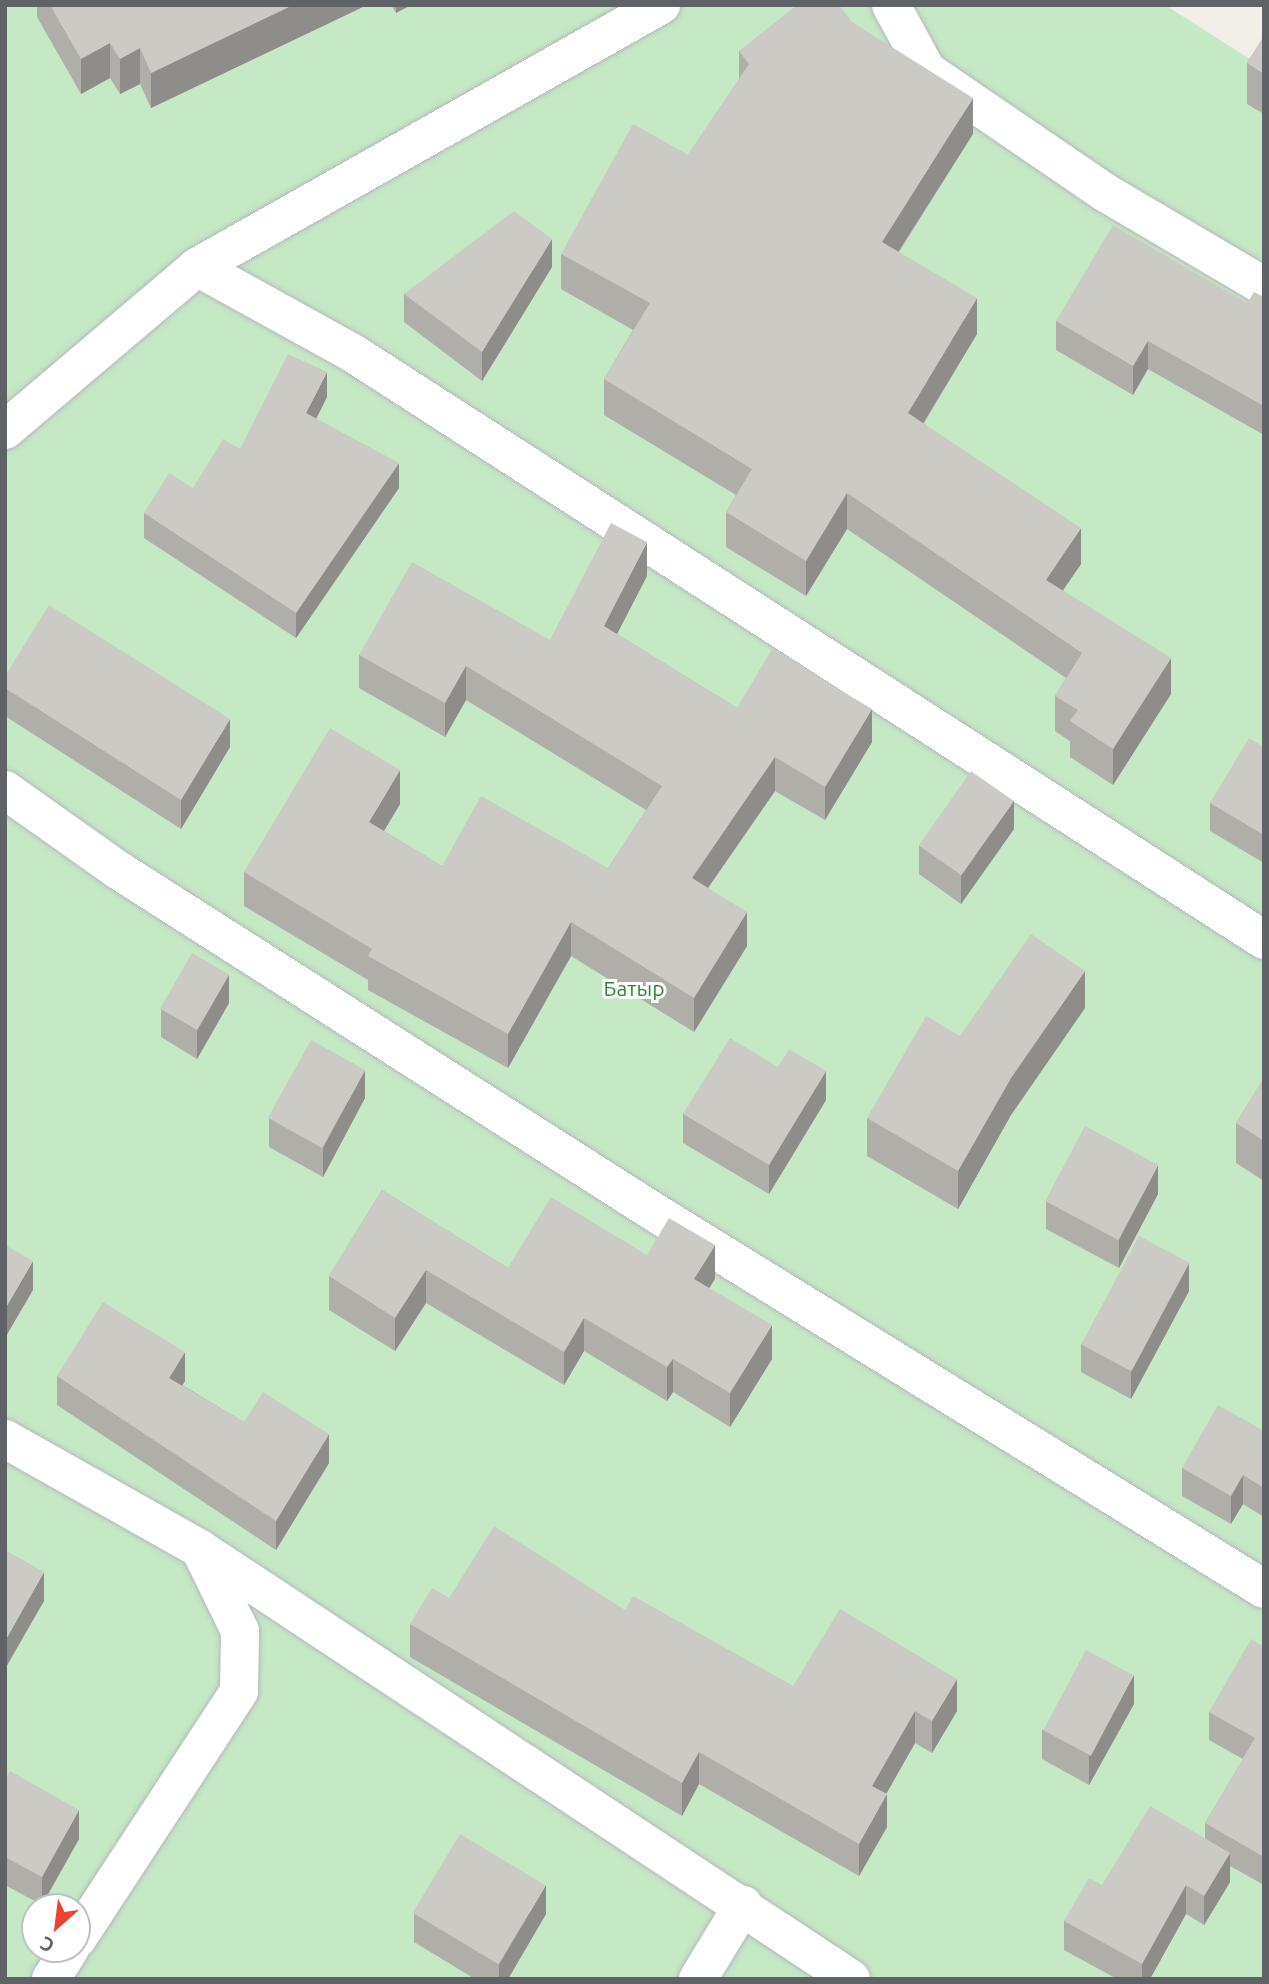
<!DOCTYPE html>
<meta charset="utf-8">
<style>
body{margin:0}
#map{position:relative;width:1269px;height:1984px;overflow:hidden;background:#f1efe8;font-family:Ubuntu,sans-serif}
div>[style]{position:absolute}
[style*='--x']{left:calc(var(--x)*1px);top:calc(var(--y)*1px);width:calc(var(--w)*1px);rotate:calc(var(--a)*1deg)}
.green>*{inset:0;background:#c5e8c5}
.roads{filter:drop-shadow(0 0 2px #b5b8bc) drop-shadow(0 0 2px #b5b8bc)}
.minor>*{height:38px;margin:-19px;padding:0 19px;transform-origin:19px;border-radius:19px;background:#fff}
.tertiary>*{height:38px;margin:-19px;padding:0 19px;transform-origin:19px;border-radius:19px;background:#fff}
.wall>*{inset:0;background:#afaea9}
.shaded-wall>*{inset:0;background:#8f8d8a}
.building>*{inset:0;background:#cccac5;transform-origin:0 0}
span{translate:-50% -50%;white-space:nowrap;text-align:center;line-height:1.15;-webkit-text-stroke:6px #fff;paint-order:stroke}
.park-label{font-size:21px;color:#348238}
.frame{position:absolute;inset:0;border:7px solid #5f6368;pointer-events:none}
.north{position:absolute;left:21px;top:1893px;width:70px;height:70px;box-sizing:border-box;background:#fff;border:2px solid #bfc1c3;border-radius:50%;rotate:208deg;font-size:19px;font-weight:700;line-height:28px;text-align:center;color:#5f6368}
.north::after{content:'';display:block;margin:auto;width:24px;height:32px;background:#ea4335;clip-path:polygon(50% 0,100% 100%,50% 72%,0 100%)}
</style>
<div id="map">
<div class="green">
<i style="clip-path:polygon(evenodd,5px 5px,1165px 5px,1264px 68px,1264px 1979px,5px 1979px,5px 5px,35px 1907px,77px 1907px,77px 1949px,35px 1949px,35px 1907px)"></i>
</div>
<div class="roads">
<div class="minor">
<i style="--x:891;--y:5;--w:75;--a:61.4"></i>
<i style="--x:927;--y:71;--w:217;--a:34.3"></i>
<i style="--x:1106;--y:193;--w:183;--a:30.5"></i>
<i style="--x:197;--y:267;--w:176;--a:28.9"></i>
<i style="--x:351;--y:352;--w:1086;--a:32.78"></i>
<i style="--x:5;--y:790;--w:138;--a:35.3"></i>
<i style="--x:118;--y:870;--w:636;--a:32.54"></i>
<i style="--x:654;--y:1212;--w:717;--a:31.72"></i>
<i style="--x:5;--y:1439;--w:224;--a:29.4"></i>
<i style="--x:200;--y:1549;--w:780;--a:33.45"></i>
<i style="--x:77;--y:1939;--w:296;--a:-56.8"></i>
<i style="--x:239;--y:1691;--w:60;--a:-89"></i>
<i style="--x:240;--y:1631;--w:89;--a:-116"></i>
<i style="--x:51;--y:1979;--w:36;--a:-58"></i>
<i style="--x:698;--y:1979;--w:87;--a:-58.7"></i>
</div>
<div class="tertiary">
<i style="--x:5;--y:430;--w:252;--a:-40.3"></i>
<i style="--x:197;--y:267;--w:533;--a:-29.45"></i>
</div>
</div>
<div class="wall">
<i style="clip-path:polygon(37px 5px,367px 5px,151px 108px,140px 84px,120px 94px,110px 78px,81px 94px,37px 17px)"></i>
<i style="clip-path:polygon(391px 5px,411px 5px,396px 13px)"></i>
<i style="clip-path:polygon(852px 22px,973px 134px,899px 252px,977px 334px,924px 423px,1081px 564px,1063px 590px,1171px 694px,1113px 785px,1070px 757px,1070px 741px,1055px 731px,1055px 696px,1066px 678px,847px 529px,806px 596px,726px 547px,726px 512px,736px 495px,604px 415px,604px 379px,633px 330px,561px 289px,561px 254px,688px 155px,739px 79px,739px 51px)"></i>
<i style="clip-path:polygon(1264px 36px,1264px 114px,1247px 104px,1247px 63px)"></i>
<i style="clip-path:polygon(552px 267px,482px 381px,404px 322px,404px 294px)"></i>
<i style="clip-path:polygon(1264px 297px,1264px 435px,1148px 369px,1133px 395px,1056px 350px,1056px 321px,1247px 303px)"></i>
<i style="clip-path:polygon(327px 397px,316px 419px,399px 488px,296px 638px,144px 538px,144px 513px,193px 488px,240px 449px)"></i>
<i style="clip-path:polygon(647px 576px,617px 634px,737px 708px,872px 742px,825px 820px,775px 791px,708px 888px,747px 946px,694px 1032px,571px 956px,508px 1068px,368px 990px,368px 980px,244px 906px,244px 872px,400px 804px,384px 831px,442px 866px,608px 868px,646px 810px,466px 700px,445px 737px,359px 688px,359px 655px,550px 640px)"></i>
<i style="clip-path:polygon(5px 676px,230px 747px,181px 829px,5px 716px)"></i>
<i style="clip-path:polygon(1264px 747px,1264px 863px,1210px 831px,1210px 803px)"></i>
<i style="clip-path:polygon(1014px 829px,961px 904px,919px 874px,919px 846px)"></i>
<i style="clip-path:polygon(229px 1003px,197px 1059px,161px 1037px,161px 1009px)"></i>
<i style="clip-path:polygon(1085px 1008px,1011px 1115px,958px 1209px,867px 1156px,867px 1118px,960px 1036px)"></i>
<i style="clip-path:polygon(1264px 1078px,1264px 1181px,1236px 1163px,1236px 1123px)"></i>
<i style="clip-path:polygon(365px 1098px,323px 1177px,269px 1147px,269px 1118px)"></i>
<i style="clip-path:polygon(826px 1100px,769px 1194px,683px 1143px,683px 1114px)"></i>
<i style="clip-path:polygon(382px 1190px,508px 1268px,647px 1255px,715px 1279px,709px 1288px,772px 1359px,730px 1427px,673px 1392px,667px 1401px,584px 1351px,564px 1385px,426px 1303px,395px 1351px,329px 1310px,329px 1276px)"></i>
<i style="clip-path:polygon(1158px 1194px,1119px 1268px,1046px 1229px,1046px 1201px)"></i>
<i style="clip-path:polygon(1189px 1291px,1131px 1399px,1081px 1372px,1081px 1344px)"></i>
<i style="clip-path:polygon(57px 1376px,185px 1381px,182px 1385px,244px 1422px,329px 1463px,276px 1550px,57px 1405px)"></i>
<i style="clip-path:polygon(1264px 1431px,1264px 1517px,1243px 1504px,1231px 1524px,1182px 1496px,1182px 1468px)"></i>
<i style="clip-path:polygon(449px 1598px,625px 1610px,793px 1686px,957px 1711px,932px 1753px,915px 1743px,886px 1794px,887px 1827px,859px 1876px,699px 1784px,682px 1816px,410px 1657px,410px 1624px)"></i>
<i style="clip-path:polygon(1264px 1647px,1264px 1885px,1230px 1866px,1230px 1882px,1204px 1925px,1186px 1914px,1150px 1979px,1117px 1979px,1064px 1950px,1064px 1921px,1102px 1885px,1205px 1839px,1205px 1823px,1243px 1759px,1209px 1740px,1209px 1712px)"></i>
<i style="clip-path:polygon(1134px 1704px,1089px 1785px,1042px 1759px,1042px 1730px)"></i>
<i style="clip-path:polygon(5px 1780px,79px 1839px,42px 1905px,5px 1885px)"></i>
<i style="clip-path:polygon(414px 1914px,546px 1914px,508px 1979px,475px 1979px,414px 1942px)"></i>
</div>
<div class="shaded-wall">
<i style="clip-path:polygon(293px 5px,367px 5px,151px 108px,151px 73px)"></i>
<i style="clip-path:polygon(396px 5px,411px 5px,396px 13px)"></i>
<i style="clip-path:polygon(110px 43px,110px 78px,81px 94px,81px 59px)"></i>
<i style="clip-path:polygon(140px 48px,140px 84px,120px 94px,120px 59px)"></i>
<i style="clip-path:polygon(973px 98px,973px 134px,882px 277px,882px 242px)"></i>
<i style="clip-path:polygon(552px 239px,552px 267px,482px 381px,482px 352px)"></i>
<i style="clip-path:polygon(977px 298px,977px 334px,908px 448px,908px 413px)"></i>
<i style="clip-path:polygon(1148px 341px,1148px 369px,1133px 395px,1133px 366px)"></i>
<i style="clip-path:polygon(327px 372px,327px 397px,306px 439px,306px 413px)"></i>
<i style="clip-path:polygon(399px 463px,399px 488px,296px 638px,296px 613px)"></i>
<i style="clip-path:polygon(847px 493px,847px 529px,806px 596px,806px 561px)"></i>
<i style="clip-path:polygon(1081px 528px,1081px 564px,1046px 615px,1046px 580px)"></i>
<i style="clip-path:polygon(647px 542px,647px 576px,604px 659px,604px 626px)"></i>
<i style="clip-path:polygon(1171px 658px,1171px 694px,1113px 785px,1113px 749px)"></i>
<i style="clip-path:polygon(466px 666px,466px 700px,445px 737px,445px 703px)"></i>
<i style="clip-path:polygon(872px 709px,872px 742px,825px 820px,825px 787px)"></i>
<i style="clip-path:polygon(230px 719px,230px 747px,181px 829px,181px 800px)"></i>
<i style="clip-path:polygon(775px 757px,775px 791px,692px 911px,692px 878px)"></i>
<i style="clip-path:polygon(400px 770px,400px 804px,369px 856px,369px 822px)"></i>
<i style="clip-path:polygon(1014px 801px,1014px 829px,961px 904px,961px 875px)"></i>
<i style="clip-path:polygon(747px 912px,747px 946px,694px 1032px,694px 998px)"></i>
<i style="clip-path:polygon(571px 922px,571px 956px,508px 1068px,508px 1034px)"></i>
<i style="clip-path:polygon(1085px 971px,1085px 1008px,1011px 1115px,958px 1209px,958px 1171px,1011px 1078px)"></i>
<i style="clip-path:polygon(229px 974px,229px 1003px,197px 1059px,197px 1030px)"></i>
<i style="clip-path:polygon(365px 1070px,365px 1098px,323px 1177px,323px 1148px)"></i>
<i style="clip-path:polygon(826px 1071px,826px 1100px,769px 1194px,769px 1165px)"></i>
<i style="clip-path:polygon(1158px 1165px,1158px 1194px,1119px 1268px,1119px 1240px)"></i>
<i style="clip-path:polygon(715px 1245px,715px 1279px,694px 1312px,694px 1279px)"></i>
<i style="clip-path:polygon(33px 1261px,33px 1290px,5px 1338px,5px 1309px)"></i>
<i style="clip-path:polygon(1189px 1263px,1189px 1291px,1131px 1399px,1131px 1370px)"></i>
<i style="clip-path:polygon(426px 1270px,426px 1303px,395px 1351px,395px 1318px)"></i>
<i style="clip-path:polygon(584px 1318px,584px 1351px,564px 1385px,564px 1352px)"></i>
<i style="clip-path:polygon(772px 1325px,772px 1359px,730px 1427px,730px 1393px)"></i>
<i style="clip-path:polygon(185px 1352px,185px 1381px,169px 1406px,169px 1378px)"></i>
<i style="clip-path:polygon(673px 1359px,673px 1392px,667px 1401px,667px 1367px)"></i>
<i style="clip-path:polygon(329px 1434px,329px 1463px,276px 1550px,276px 1521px)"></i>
<i style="clip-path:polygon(1243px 1475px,1243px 1504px,1231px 1524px,1231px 1496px)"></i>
<i style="clip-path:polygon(44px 1572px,44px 1601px,5px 1669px,5px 1641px)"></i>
<i style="clip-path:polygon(1134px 1675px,1134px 1704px,1089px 1785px,1089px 1756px)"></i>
<i style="clip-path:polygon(957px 1679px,957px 1711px,932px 1753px,932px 1721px)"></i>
<i style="clip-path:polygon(915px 1711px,915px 1743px,872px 1819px,872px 1786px)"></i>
<i style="clip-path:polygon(699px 1752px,699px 1784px,682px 1816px,682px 1783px)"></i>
<i style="clip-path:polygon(887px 1794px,887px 1827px,859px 1876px,859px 1844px)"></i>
<i style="clip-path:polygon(79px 1810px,79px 1839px,42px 1905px,42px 1877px)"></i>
<i style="clip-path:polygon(1230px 1853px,1230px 1882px,1204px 1925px,1204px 1896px)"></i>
<i style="clip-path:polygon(546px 1885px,546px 1914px,508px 1979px,499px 1979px,499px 1965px)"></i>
<i style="clip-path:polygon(1186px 1885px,1186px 1914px,1150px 1979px,1142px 1979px,1142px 1964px)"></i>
</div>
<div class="building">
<i style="clip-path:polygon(50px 5px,293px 5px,151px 73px,140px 48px,120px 59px,110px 43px,81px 59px)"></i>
<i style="clip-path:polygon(797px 5px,839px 5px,852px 22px,973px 98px,882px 242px,977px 298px,908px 413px,1081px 528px,1046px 580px,1171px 658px,1113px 749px,1070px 721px,1078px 710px,1055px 696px,1082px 653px,847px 493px,806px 561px,726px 512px,752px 469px,604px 379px,650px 303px,561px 254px,633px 124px,688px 155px,749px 64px,739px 51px)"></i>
<i style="clip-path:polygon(1264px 36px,1264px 74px,1247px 63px)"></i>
<i style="clip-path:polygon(514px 211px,552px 239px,482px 352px,404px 294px)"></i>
<i style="clip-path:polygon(1113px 225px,1247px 303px,1254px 292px,1264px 297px,1264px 406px,1148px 341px,1133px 366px,1056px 321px)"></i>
<i style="clip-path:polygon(288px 354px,327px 372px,306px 413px,399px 463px,296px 613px,144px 513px,169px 473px,193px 488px,223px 439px,240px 449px)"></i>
<i style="clip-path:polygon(611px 523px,647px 542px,604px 626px,737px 708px,772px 649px,872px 709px,825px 787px,775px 757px,692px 878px,747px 912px,694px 998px,571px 922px,508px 1034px,368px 956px,372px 949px,244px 872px,330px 728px,400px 770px,369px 822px,442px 866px,481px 796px,608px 868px,662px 786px,466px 666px,445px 703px,359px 655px,412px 562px,550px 640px)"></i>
<i style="clip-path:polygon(49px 605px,230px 719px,181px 800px,5px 688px,5px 676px)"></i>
<i style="clip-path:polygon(1249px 738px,1264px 747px,1264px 835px,1210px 803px)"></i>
<i style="left:971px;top:771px;width:52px;height:91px;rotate:35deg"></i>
<i style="clip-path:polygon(1031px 934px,1085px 971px,1011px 1078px,958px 1171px,867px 1118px,926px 1016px,960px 1036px)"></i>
<i style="left:192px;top:953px;width:43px;height:64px;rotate:30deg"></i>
<i style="clip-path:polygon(730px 1038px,778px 1067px,789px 1049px,826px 1071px,769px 1165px,683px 1114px)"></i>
<i style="left:311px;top:1040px;width:62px;height:89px;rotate:29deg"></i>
<i style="clip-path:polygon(1264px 1078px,1264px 1141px,1236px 1123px)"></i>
<i style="left:1085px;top:1126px;width:83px;height:85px;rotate:28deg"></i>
<i style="clip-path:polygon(382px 1190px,508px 1268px,551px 1197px,647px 1255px,669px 1218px,715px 1245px,694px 1279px,772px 1325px,730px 1393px,673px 1359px,667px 1367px,584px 1318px,564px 1352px,426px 1270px,395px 1318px,329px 1276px)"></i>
<i style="left:1139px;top:1236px;width:57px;height:123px;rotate:28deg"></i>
<i style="clip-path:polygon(5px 1245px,33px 1261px,5px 1309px)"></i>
<i style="clip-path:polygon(103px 1302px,185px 1352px,169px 1378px,244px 1422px,263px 1392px,329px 1434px,276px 1521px,57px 1376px)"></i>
<i style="clip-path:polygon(1218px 1405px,1264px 1431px,1264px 1488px,1243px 1475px,1231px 1496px,1182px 1468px)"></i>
<i style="clip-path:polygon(494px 1526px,625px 1610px,633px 1596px,793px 1686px,840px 1609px,957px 1679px,932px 1721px,915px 1711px,872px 1786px,887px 1794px,859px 1844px,699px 1752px,682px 1783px,410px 1624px,432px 1588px,449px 1598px)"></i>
<i style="clip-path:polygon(5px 1550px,44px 1572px,5px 1641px)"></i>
<i style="clip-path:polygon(1251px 1639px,1264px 1647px,1264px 1857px,1205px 1823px,1255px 1738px,1209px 1712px)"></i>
<i style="left:1086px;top:1650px;width:54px;height:91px;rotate:28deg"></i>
<i style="clip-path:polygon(10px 1771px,79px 1810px,42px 1877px,5px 1857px,5px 1780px)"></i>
<i style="clip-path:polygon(1150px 1806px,1230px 1853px,1204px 1896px,1186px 1885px,1142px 1964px,1064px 1921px,1089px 1878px,1102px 1885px)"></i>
<i style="left:460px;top:1834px;width:100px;height:92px;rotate:31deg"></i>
</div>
<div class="park-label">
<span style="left:634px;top:988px">Батыр</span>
</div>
<div class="frame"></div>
<div class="north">С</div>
</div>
